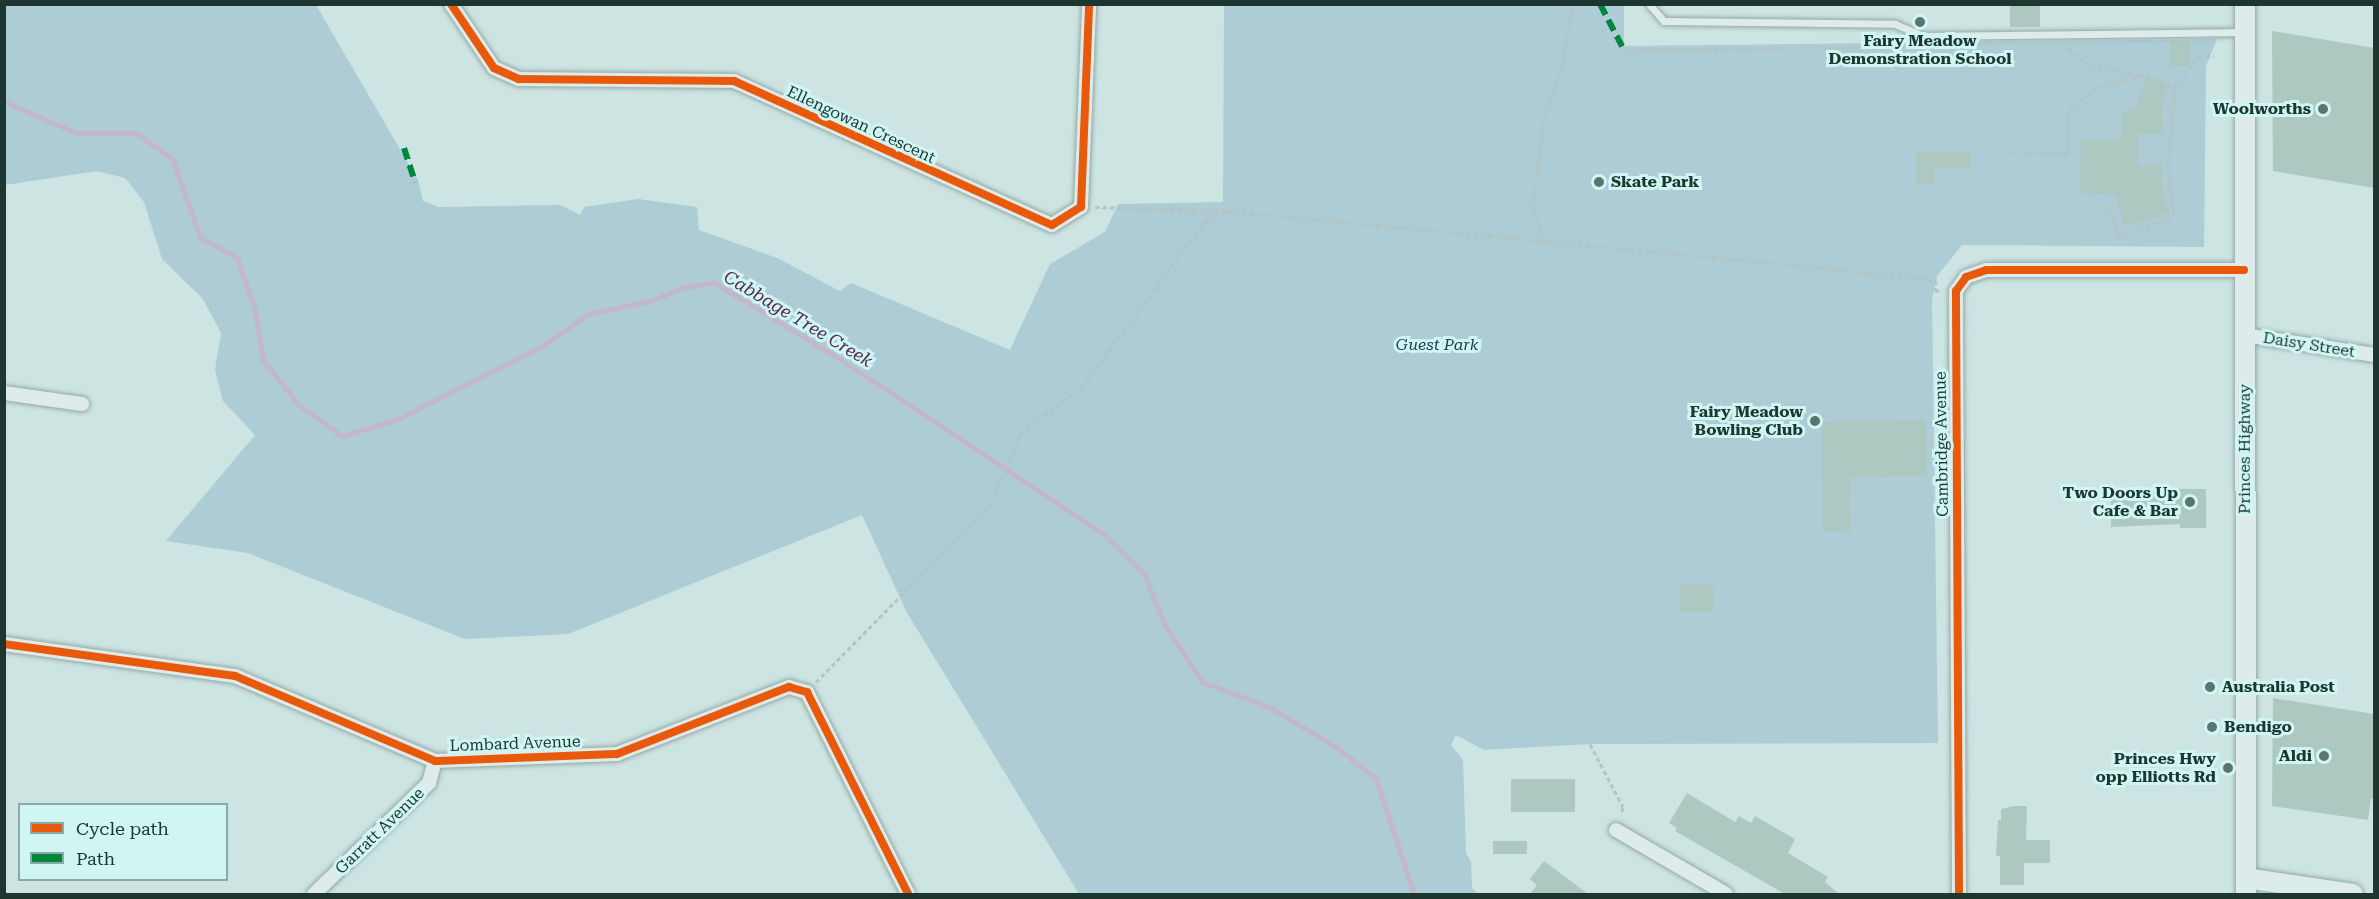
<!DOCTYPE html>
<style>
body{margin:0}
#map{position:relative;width:2379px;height:899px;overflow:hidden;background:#cce4e2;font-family:"Roboto Serif",serif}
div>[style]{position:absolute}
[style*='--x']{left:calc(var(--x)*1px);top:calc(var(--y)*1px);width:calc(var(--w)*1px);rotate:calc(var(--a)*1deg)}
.green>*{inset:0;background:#aeccd6}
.stream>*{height:5px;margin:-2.5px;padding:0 2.5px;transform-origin:2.5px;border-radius:2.5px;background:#c3b7ca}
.building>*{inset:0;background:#acc8c1;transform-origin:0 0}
.path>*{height:3px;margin-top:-1.5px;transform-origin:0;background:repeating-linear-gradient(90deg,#b4c4c2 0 4.5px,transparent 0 7.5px)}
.roads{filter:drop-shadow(0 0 2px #95a9a6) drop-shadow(0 0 2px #95a9a6)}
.service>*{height:7px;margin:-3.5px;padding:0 3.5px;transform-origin:3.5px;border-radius:3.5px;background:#ddecea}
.minor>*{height:14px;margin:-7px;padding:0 7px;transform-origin:7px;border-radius:7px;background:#ddecea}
.secondary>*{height:20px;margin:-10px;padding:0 10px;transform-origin:10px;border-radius:10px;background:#ddecea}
.quiet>*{height:6px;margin-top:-3px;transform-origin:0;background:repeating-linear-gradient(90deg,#00873e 0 12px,transparent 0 18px)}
.cycleway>*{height:8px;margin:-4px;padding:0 4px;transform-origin:4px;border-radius:4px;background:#e8590c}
.dots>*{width:16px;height:16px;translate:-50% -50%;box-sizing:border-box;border:3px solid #d0f6f4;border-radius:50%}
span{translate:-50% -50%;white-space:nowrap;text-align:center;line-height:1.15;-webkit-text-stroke:6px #d0f6f4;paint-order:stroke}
.poi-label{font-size:16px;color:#1d3730;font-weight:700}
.right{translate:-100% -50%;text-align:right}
.left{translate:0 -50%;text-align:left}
.street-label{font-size:16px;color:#1d3730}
.park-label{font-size:16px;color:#233c54;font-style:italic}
.water-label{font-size:18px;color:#572c50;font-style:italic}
.frame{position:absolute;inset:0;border:6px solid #1d3730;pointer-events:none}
.legend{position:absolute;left:18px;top:803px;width:210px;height:78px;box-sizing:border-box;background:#d0f6f4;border:2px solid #88aaa6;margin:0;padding:8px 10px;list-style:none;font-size:18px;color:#1d3730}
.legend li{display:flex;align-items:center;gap:12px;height:30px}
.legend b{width:30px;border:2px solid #88aaa6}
</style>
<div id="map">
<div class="green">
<i style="clip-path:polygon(5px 5px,316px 5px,418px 180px,423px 201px,439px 207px,560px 205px,580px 215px,584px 207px,638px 199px,697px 207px,699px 230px,777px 258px,840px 291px,851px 283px,1010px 350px,1050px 264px,1105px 232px,1118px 204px,1223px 202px,1224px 5px,1624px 5px,1624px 46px,2217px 39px,2206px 66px,2204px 247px,1962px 245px,1937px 276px,1932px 300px,1938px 743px,1590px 744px,1484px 750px,1456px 735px,1451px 745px,1463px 760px,1466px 853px,1471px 862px,1472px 888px,1478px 894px,1079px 894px,906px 611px,862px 515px,568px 634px,465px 639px,248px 553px,166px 541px,255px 435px,223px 401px,215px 370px,221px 333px,203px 299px,162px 259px,144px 202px,125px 178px,97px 171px,5px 185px)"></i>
</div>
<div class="stream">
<i style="--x:4;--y:102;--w:79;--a:23"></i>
<i style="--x:77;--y:133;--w:59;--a:0"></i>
<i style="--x:136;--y:133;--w:44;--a:34.8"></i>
<i style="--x:172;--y:158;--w:84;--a:70.5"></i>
<i style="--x:200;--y:237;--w:43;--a:29.6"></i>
<i style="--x:237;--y:258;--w:55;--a:70.9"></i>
<i style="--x:255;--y:310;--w:51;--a:80.9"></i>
<i style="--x:263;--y:360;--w:55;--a:51.7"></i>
<i style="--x:297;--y:403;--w:56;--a:36.3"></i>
<i style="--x:342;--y:436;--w:59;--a:-16.9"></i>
<i style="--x:398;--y:419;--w:164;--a:-26.9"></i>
<i style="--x:544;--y:345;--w:54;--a:-35.2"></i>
<i style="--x:588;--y:314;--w:63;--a:-11.8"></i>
<i style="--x:650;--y:301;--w:38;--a:-22"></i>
<i style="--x:685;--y:287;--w:30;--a:-8"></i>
<i style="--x:715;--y:283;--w:148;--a:31.4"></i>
<i style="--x:841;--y:360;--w:313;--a:33.5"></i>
<i style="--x:1102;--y:533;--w:59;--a:44.3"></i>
<i style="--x:1144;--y:574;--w:54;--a:68.2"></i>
<i style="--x:1164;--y:624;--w:69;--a:56.8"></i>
<i style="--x:1202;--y:682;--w:72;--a:20.5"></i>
<i style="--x:1269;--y:707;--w:78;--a:30.8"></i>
<i style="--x:1336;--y:747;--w:51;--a:38.7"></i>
<i style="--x:1376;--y:779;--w:121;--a:71.7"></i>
</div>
<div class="building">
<i style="left:2010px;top:4px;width:30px;height:23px"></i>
<i style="clip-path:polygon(2272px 31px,2374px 48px,2374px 188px,2273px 171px)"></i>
<i style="left:2170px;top:41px;width:20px;height:25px"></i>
<i style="clip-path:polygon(2147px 77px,2169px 87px,2162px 105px,2163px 134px,2138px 134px,2138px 165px,2163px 165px,2162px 189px,2170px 213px,2124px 226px,2116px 195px,2080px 193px,2081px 139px,2122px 139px,2122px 111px,2134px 110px)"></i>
<i style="clip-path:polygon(1916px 151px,1971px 151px,1971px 168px,1933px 169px,1934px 184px,1916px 184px)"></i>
<i style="clip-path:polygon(1926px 420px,1927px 476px,1850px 477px,1851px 531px,1823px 532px,1822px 422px)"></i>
<i style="clip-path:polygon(2111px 489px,2206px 489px,2206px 528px,2180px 528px,2180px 524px,2111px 527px)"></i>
<i style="left:1680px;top:585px;width:33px;height:27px"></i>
<i style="clip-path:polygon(2273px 698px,2374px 714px,2374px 799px,2371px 799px,2368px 820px,2272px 806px)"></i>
<i style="left:1575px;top:779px;width:33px;height:64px;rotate:90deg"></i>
<i style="clip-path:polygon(1687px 793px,1735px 822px,1739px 816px,1751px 823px,1755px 816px,1795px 839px,1788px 853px,1828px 877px,1825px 882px,1839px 894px,1785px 894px,1675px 831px,1677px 828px,1669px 823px)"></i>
<i style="clip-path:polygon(2014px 806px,2027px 806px,2026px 840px,2050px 840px,2050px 863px,2024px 863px,2024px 885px,2000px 885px,2000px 856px,1996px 856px,1998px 820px,2001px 820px,2001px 809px)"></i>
<i style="left:1493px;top:841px;width:34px;height:13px"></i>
<i style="clip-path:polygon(1544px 861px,1588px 894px,1530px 894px,1537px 885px,1530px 879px)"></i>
</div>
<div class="path">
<i style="--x:1854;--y:47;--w:61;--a:0"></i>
<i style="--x:2068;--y:48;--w:29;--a:41"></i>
<i style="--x:2090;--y:67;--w:57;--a:8.1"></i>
<i style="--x:1624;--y:50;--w:230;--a:-0.7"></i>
<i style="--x:1854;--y:47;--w:3;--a:-90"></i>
<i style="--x:1988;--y:151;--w:79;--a:2.2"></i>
<i style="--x:2067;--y:154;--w:43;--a:-87.3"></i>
<i style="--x:2069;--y:111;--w:35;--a:-41"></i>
<i style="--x:2095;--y:88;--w:53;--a:-14.3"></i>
<i style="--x:2146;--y:75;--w:31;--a:22"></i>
<i style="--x:2175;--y:87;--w:38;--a:-53"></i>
<i style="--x:2198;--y:57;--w:16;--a:-4"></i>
<i style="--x:1095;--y:207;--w:132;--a:1.7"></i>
<i style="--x:1227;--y:211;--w:569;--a:5.45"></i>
<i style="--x:1793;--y:265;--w:144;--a:6"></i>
<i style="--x:1936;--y:280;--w:10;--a:96"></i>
<i style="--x:1935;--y:290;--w:4;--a:14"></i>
<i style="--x:2073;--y:208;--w:38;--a:-2"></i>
<i style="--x:2111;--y:207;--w:32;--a:77"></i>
<i style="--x:2118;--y:238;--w:60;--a:-21.4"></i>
<i style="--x:2174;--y:216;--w:50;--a:-96.8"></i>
<i style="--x:2168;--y:166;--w:79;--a:-84.9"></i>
<i style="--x:1543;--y:241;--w:37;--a:-106"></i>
<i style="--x:1533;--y:205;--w:93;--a:-82.6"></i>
<i style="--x:1545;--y:113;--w:45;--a:-68"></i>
<i style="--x:1562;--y:71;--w:68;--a:-81.5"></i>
<i style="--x:816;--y:682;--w:245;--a:-45.5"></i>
<i style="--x:988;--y:507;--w:80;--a:-65.7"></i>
<i style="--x:1021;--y:434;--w:84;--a:-38.2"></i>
<i style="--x:1087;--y:382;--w:167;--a:-54"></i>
<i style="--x:1185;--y:247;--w:31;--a:-50"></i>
<i style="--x:1205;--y:223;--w:16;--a:-38"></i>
<i style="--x:1590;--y:744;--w:71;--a:62.4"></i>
<i style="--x:1623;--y:807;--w:7;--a:106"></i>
</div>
<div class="roads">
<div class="service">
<i style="--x:1649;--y:4;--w:23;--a:49"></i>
<i style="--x:1664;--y:21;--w:231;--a:0.7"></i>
<i style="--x:1895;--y:24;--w:30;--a:23"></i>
<i style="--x:1923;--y:36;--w:321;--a:-0.7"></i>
</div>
<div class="minor">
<i style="--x:451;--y:4;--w:77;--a:56.1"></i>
<i style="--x:494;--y:68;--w:27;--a:24"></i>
<i style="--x:519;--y:79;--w:215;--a:0.5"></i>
<i style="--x:734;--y:81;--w:349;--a:24.4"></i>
<i style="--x:1052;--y:225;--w:34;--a:-32"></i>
<i style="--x:1081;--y:207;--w:203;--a:-87.7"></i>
<i style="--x:2244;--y:335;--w:132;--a:8.7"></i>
<i style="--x:4;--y:393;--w:79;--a:8"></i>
<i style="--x:4;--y:644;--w:233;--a:7.9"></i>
<i style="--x:235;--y:676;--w:217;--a:23"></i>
<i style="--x:435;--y:761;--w:182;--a:-2.2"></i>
<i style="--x:617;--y:754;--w:185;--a:-21.3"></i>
<i style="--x:789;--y:687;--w:19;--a:16"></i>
<i style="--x:807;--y:692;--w:226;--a:63.4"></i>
<i style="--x:1616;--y:830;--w:127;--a:30.2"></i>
<i style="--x:314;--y:894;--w:160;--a:-44"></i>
<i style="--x:429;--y:783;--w:23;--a:-75"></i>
<i style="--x:1959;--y:894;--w:603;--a:-90.29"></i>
<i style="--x:1956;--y:291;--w:17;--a:-54"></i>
<i style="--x:1966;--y:277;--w:21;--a:-19"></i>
<i style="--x:1986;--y:270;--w:258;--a:0"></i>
</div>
<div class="secondary">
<i style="--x:2245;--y:4;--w:890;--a:89.94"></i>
<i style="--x:2246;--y:878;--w:108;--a:8.5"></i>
</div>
</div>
<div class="quiet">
<i style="--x:1600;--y:4;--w:52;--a:62.4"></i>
<i style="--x:404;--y:148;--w:36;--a:72"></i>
</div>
<div class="cycleway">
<i style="--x:451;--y:4;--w:77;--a:56.1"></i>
<i style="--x:494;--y:68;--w:27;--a:24"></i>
<i style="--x:519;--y:79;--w:215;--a:0.5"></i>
<i style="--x:734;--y:81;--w:349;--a:24.4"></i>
<i style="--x:1052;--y:225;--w:34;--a:-32"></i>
<i style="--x:1081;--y:207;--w:203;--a:-87.7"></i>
<i style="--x:4;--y:644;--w:233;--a:7.9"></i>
<i style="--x:235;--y:676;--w:217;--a:23"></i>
<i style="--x:435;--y:761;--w:182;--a:-2.2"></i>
<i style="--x:617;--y:754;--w:185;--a:-21.3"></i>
<i style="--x:789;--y:687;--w:19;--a:16"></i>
<i style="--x:807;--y:692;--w:226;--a:63.4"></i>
<i style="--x:1959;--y:894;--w:603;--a:-90.29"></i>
<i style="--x:1956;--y:291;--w:17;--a:-54"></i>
<i style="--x:1966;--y:277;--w:21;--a:-19"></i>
<i style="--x:1986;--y:270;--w:258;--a:0"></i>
</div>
<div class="dots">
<i style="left:1920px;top:22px;background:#5a746e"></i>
<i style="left:2323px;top:109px;background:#5a746e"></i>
<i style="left:1599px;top:182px;background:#5a746e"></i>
<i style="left:1815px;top:421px;background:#5a746e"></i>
<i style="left:2190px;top:502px;background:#5a746e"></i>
<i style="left:2210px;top:687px;background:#5a746e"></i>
<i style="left:2212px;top:727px;background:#5a746e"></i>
<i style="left:2324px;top:756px;background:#5a746e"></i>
<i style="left:2228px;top:768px;background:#5a746e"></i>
</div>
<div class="poi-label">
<span style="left:1920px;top:50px">Fairy Meadow<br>Demonstration School</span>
<span class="right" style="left:2311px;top:109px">Woolworths</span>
<span class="left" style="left:1611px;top:182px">Skate Park</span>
<span class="right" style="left:1803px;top:421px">Fairy Meadow<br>Bowling Club</span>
<span class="right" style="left:2178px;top:502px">Two Doors Up<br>Cafe &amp; Bar</span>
<span class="left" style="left:2222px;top:687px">Australia Post</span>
<span class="left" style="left:2224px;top:727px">Bendigo</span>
<span class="right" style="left:2312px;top:756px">Aldi</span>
<span class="right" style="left:2216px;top:768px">Princes Hwy<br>opp Elliotts Rd</span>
</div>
<div class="street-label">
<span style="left:861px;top:125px;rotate:25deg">Ellengowan Crescent</span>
<span style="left:2309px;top:345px;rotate:9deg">Daisy Street</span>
<span style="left:1942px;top:444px;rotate:-91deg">Cambridge Avenue</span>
<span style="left:2245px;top:449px;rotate:-90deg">Princes Highway</span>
<span style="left:515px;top:744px;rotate:-2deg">Lombard Avenue</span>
<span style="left:380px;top:831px;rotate:-44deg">Garratt Avenue</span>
</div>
<div class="park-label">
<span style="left:1437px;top:345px">Guest Park</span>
</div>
<div class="water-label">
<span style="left:798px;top:319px;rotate:31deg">Cabbage Tree Creek</span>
</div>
<div class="frame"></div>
<ul class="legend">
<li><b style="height:8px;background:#e8590c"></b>Cycle path</li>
<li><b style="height:8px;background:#00873e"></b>Path</li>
</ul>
</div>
